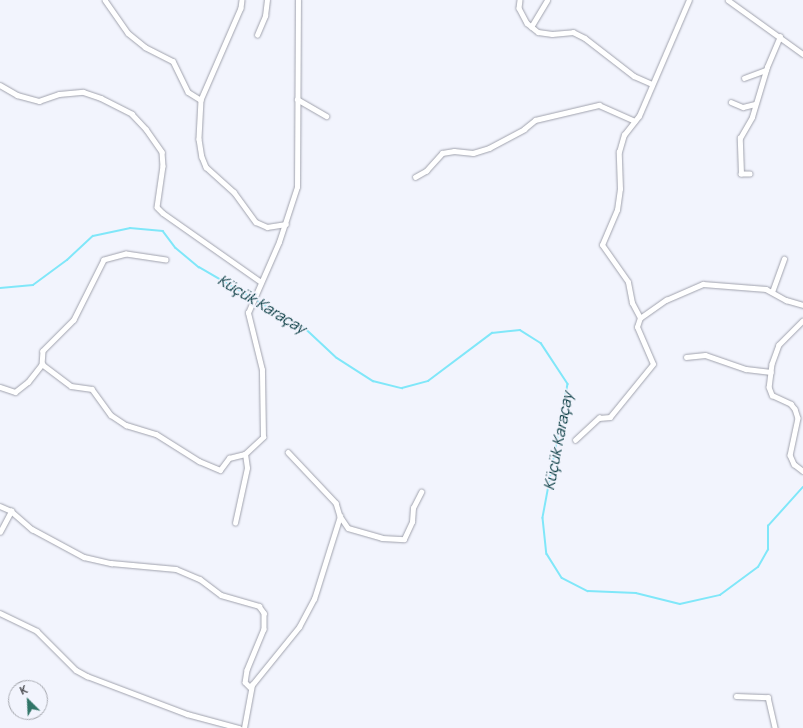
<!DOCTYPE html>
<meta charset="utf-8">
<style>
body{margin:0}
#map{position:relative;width:803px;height:728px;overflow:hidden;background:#f2f4fd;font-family:Manrope,sans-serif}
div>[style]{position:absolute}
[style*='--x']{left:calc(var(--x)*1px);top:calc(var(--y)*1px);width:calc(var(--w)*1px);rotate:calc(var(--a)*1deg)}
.stream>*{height:1.5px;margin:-0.75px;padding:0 0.75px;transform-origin:0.75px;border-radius:0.75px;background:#80e7f9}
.roads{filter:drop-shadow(0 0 1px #a0a2ad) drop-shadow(0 0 1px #a0a2ad)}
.minor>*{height:4.5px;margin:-2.25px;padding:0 2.25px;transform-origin:2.25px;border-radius:2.25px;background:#fff}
span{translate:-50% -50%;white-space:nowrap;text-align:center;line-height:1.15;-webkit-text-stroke:3.5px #f2f4fd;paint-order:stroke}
.water-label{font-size:15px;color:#02363d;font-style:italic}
.north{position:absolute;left:8px;top:680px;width:40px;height:40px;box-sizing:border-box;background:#f2f4fd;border:1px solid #a6a8af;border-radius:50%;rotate:336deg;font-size:11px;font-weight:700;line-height:16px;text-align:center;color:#35363a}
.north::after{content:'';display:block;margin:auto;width:14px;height:18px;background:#307467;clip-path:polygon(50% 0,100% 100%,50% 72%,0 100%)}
</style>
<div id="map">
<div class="stream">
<i style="--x:0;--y:288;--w:33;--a:-5"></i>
<i style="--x:33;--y:285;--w:42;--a:-36.3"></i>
<i style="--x:67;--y:260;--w:35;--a:-43"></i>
<i style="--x:93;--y:236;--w:38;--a:-12"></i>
<i style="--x:130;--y:228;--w:33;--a:5"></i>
<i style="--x:163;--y:231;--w:21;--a:53"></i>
<i style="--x:176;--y:248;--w:30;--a:40"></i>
<i style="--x:199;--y:267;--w:124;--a:30.1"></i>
<i style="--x:306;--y:329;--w:42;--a:43.1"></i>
<i style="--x:337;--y:358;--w:43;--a:32.6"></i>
<i style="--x:373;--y:381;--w:30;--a:14"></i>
<i style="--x:402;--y:388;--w:27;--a:-15"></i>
<i style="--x:428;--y:381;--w:80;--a:-36.9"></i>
<i style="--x:492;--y:333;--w:28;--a:-6"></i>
<i style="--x:520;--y:330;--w:25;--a:32"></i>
<i style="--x:541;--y:343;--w:49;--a:56.6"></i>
<i style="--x:568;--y:384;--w:136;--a:100.6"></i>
<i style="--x:543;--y:518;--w:36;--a:84"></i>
<i style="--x:547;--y:554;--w:28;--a:58"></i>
<i style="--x:562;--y:578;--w:29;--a:27"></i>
<i style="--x:588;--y:591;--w:48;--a:2.4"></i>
<i style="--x:636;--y:593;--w:45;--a:14"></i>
<i style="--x:680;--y:604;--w:41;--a:-12.7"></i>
<i style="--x:720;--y:595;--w:47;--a:-36.4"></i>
<i style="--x:758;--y:567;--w:20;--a:-60"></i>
<i style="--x:768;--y:550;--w:24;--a:-90"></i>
<i style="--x:768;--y:526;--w:52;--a:-48.1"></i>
</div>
<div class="roads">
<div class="minor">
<i style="--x:105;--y:0;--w:40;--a:55.1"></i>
<i style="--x:128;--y:33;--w:22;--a:39"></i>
<i style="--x:145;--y:47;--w:31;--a:27"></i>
<i style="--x:173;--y:61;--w:34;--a:64"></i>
<i style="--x:188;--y:92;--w:15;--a:32"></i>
<i style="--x:242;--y:0;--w:8;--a:97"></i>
<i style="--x:241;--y:8;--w:100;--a:113.5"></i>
<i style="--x:201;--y:100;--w:39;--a:93"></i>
<i style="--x:199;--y:139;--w:18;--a:81"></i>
<i style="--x:202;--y:157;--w:11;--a:68"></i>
<i style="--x:206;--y:167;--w:38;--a:42"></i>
<i style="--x:234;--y:192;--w:37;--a:54"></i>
<i style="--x:256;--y:222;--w:12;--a:24"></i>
<i style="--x:267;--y:227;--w:19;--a:-9"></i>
<i style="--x:520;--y:0;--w:8;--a:97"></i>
<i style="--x:519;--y:8;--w:17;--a:62"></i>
<i style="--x:527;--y:23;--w:14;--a:39"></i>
<i style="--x:538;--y:32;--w:14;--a:8"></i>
<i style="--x:552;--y:34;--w:21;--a:-5"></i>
<i style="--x:573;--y:32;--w:13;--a:27"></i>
<i style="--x:585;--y:38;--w:62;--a:37.8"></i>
<i style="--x:634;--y:76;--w:20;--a:24"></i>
<i style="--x:728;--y:0;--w:92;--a:35.8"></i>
<i style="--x:531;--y:27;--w:31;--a:-59"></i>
<i style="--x:257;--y:35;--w:21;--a:-67"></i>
<i style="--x:265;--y:16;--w:16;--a:-83"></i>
<i style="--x:744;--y:78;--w:23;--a:-20"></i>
<i style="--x:0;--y:85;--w:20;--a:30"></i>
<i style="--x:17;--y:95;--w:23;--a:15"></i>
<i style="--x:39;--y:101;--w:21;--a:-19"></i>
<i style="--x:59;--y:94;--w:24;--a:-5"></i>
<i style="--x:83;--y:92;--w:19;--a:18"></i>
<i style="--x:101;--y:98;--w:35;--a:27"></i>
<i style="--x:132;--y:114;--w:21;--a:47"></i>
<i style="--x:146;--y:129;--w:28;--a:55"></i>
<i style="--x:162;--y:152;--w:14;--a:86"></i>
<i style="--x:163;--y:166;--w:41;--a:98.3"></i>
<i style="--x:157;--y:207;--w:8;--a:45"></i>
<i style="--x:163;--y:213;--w:120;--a:35.1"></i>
<i style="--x:297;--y:99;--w:34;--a:30"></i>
<i style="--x:731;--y:102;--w:13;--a:23"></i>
<i style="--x:743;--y:107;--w:12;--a:-14"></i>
<i style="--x:750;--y:174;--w:9;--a:180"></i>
<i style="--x:741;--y:174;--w:36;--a:-92"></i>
<i style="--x:740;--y:138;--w:24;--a:-60"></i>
<i style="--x:752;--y:117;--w:52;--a:-73.3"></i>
<i style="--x:767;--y:67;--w:33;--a:-67"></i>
<i style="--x:415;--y:177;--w:13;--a:-29"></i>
<i style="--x:426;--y:171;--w:24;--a:-48"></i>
<i style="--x:442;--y:153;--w:12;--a:-9"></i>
<i style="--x:454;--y:151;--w:19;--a:6"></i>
<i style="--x:473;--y:153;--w:17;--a:-17"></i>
<i style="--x:489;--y:148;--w:40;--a:-28"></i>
<i style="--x:524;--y:129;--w:14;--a:-39"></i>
<i style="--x:535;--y:120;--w:66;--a:-13.2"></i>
<i style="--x:599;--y:105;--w:39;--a:24"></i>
<i style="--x:166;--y:260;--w:40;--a:-171.5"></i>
<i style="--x:126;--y:254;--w:23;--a:165"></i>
<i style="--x:104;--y:260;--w:67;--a:116.6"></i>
<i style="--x:74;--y:320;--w:44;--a:135"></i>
<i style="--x:43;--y:351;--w:13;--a:94"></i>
<i style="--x:42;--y:364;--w:36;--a:37"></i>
<i style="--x:71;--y:386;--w:21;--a:8"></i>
<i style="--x:92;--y:389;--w:32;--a:54"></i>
<i style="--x:111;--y:415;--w:18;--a:34"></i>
<i style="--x:126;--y:425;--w:31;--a:17"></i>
<i style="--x:156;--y:434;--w:51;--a:32.1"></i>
<i style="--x:199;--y:461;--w:23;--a:23"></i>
<i style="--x:220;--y:470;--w:15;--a:-53"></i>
<i style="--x:229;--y:458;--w:16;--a:-14"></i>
<i style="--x:245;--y:454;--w:25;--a:-43"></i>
<i style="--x:263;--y:437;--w:67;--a:-90.9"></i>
<i style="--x:262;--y:370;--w:59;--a:-103.8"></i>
<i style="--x:248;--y:313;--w:77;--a:-66.4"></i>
<i style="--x:279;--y:242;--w:58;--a:-71.9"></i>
<i style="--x:297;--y:187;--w:187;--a:-89.7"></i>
<i style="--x:772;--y:292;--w:35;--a:-70"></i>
<i style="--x:640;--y:318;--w:17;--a:-118"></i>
<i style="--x:632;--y:303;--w:21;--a:-101"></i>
<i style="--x:628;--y:282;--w:45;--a:-125.1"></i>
<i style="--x:602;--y:245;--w:38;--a:-67"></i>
<i style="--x:617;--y:210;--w:21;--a:-82"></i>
<i style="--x:620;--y:189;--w:37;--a:-92"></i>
<i style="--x:619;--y:152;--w:18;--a:-74"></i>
<i style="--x:624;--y:135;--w:24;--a:-52"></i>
<i style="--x:639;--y:116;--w:126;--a:-66.7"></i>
<i style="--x:803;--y:321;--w:34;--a:135"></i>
<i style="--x:779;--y:345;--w:20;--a:110"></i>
<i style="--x:772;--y:364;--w:23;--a:97"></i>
<i style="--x:769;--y:387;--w:9;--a:69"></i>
<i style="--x:772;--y:395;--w:21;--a:25"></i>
<i style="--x:791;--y:404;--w:6;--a:51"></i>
<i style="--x:795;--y:409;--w:9;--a:72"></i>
<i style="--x:798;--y:418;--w:38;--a:102"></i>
<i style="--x:790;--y:455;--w:10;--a:66"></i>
<i style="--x:794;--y:464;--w:11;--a:38"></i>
<i style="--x:686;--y:357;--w:19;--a:-6"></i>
<i style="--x:705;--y:355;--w:43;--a:18.9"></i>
<i style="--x:746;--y:369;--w:25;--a:7"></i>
<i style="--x:0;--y:387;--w:16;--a:18"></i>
<i style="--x:15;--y:392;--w:16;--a:-38"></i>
<i style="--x:28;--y:382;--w:23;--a:-52"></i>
<i style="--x:575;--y:440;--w:33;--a:-43"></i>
<i style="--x:599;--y:418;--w:11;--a:-5"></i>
<i style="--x:610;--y:417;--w:68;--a:-50.9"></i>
<i style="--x:653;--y:364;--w:40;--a:-113.4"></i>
<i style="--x:637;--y:327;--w:9;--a:-72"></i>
<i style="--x:640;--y:318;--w:32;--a:-35"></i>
<i style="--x:666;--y:300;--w:40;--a:-23.4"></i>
<i style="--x:703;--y:284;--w:63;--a:4.5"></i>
<i style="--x:766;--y:289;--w:23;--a:29"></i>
<i style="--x:786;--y:300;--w:18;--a:16"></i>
<i style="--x:288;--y:452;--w:70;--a:46.7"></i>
<i style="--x:336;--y:503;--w:14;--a:73"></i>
<i style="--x:340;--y:516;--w:14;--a:56"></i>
<i style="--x:348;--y:528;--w:35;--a:16"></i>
<i style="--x:382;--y:538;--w:22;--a:3"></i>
<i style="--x:404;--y:539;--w:19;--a:-65"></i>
<i style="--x:412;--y:522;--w:14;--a:-86"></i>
<i style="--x:413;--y:508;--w:18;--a:-63"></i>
<i style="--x:0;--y:506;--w:12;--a:24"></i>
<i style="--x:11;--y:511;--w:28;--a:41"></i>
<i style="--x:32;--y:529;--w:59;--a:28.3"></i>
<i style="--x:84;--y:557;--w:28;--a:13"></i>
<i style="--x:111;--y:563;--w:65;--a:5.3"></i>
<i style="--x:176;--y:569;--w:26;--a:23"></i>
<i style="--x:200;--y:579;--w:26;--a:37"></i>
<i style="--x:221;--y:595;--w:40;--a:16"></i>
<i style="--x:259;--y:606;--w:9;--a:54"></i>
<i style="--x:264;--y:613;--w:16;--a:90"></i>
<i style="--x:264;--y:629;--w:44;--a:112.5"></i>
<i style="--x:247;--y:670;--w:12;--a:99"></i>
<i style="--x:245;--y:682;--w:8;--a:45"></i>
<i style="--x:235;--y:523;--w:56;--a:-77.7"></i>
<i style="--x:247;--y:468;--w:14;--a:-98"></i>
<i style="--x:0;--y:532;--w:24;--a:-62"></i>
<i style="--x:0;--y:613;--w:41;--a:25.9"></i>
<i style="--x:37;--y:631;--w:55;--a:45"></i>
<i style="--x:76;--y:670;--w:13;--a:29"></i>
<i style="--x:87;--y:676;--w:107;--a:20.8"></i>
<i style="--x:187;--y:714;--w:54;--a:15.1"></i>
<i style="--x:736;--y:696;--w:32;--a:2"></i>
<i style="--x:768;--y:697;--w:32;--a:77"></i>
<i style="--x:244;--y:728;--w:44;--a:-79.5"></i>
<i style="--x:252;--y:685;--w:75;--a:-51"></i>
<i style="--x:299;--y:627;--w:32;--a:-62"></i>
<i style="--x:314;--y:599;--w:87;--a:-72.6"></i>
</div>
</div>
<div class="water-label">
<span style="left:262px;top:304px;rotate:31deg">Küçük Karaçay</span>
<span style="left:558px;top:441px;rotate:-79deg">Küçük Karaçay</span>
</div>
<div class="north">K</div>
</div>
